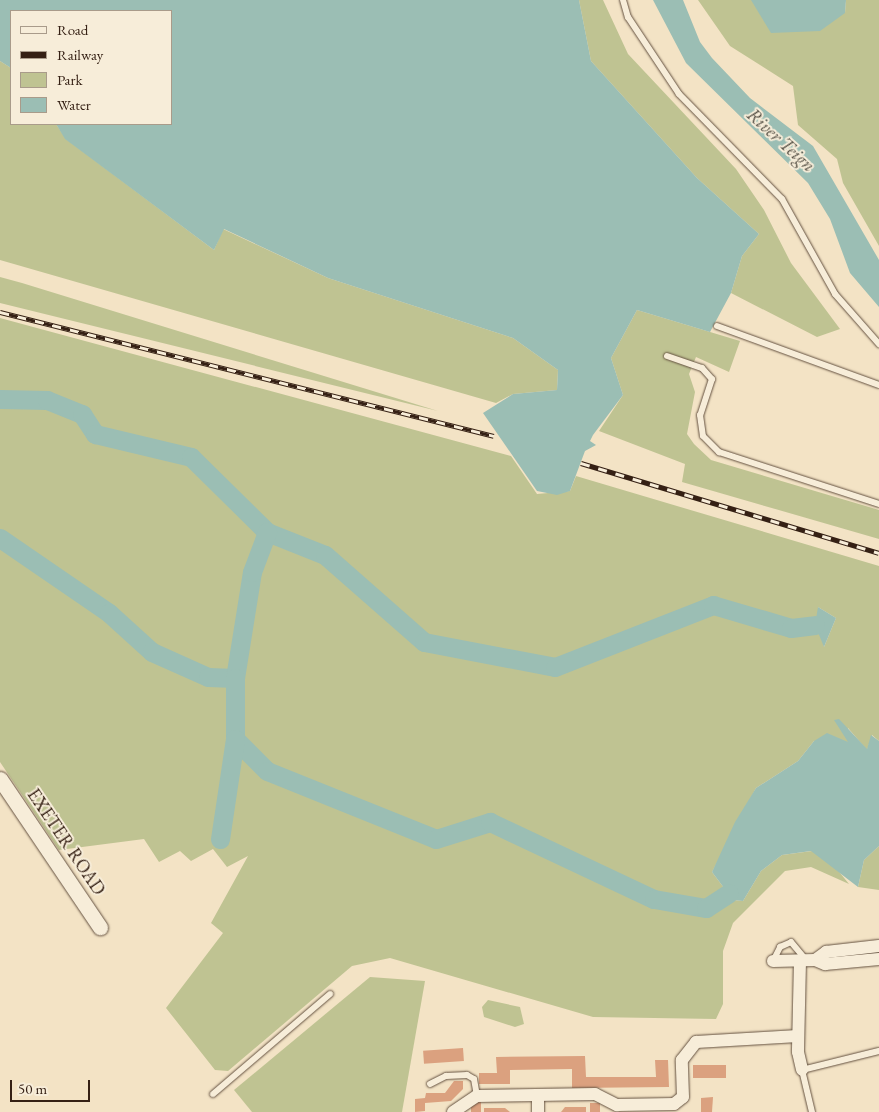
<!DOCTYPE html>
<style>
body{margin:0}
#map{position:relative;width:879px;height:1112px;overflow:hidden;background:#f3e3c5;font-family:"EB Garamond",serif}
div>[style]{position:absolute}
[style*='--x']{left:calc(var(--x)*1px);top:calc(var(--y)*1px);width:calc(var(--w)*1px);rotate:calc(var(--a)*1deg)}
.green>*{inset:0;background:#bfc392}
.water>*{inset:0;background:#9bbeb4}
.river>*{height:19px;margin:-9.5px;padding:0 9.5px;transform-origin:9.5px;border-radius:9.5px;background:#9bbeb4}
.building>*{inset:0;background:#dba17f;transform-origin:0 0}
.roads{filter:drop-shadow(0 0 1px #645140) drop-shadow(0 0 1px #645140)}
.service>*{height:6px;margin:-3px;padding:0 3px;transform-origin:3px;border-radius:3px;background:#f7edd9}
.minor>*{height:12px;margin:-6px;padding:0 6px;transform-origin:6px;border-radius:6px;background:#f7edd9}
.tertiary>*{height:15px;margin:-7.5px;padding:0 7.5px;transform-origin:7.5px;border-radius:7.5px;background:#f7edd9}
.rail>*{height:5px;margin-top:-2.5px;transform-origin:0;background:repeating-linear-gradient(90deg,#f7edd9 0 9px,#352014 0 18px);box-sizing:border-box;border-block:1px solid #352014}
span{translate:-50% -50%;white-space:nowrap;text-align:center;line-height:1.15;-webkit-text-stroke:4px #f7edd9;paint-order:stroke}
.street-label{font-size:18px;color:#352014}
.water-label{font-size:19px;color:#544f44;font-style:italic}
.legend{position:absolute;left:10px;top:10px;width:162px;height:115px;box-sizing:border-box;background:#f7edd9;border:1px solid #a99b8a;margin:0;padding:6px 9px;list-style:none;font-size:15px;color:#352014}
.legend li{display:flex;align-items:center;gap:10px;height:25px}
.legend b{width:25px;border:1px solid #a99b8a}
.scale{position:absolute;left:10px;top:1080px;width:80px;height:22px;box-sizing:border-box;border:2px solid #352014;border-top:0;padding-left:6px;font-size:15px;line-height:18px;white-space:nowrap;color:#352014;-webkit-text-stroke:4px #f7edd9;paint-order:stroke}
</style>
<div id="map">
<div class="green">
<i style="clip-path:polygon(579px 0,603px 0,628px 54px,736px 169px,764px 210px,791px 263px,840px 329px,817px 337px,731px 293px,742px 256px,759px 234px,697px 178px,591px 61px)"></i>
<i style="clip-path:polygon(698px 0,752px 0,845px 13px,846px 0,879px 0,879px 246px,843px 183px,837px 159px,798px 125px,793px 86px,730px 46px)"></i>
<i style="clip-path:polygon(0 61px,11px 68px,11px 124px,56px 124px,66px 139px,214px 250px,223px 229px,328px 278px,513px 338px,558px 370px,557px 390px,513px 394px,496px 403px,0 260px)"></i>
<i style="clip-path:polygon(0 277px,22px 283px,438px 411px,0 303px)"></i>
<i style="clip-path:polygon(637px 310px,740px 341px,729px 372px,696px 357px,689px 374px,695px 392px,687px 434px,694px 444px,711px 460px,879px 510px,879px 539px,682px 482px,685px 464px,599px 431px,623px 395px,611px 358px)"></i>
<i style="clip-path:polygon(evenodd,0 318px,511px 456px,537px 494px,570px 491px,576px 476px,879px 566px,879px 741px,872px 735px,867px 750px,848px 728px,849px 743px,814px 741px,798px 761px,756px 788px,712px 872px,733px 900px,743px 901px,761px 871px,782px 855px,812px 851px,832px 863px,849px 884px,811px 867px,785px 871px,733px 923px,723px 951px,723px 1004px,716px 1019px,593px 1017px,390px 958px,352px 966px,228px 1071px,215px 1070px,166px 1008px,223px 933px,211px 923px,248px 856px,227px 867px,213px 849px,191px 861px,180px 851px,159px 862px,144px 839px,59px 850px,0 762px,0 318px,818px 607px,836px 618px,824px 647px,818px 607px)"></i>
<i style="clip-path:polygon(879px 846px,879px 890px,858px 887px,864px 860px)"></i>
<i style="clip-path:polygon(370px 977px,425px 981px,402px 1112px,252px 1112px,234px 1090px)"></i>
<i style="clip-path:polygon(488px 1000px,520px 1007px,524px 1024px,515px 1027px,484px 1017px,482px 1007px)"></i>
</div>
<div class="water">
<i style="clip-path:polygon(0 0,579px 0,591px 61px,697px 178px,759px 234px,742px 256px,731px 293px,710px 332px,637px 310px,611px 358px,623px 395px,593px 435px,590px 441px,596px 445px,585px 451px,570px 491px,557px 495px,537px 491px,483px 413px,513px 394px,557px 390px,558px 370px,513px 338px,328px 278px,224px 229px,214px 250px,65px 139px,56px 124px,171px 124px,171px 11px,11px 11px,11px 68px,0 61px)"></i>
<i style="clip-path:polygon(653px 0,683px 0,700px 42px,712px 58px,750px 98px,813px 146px,879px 260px,879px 307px,850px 273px,830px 219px,808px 183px,686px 63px)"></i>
<i style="clip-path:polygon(751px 0,846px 0,845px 13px,820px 31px,771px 33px)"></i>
<i style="clip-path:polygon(818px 607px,836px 618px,824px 647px,815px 625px)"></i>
<i style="clip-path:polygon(839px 719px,867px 749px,871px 735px,879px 741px,879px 846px,864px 860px,858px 887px,811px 851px,782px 855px,761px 871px,743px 901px,733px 900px,712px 872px,735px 822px,756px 788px,798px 761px,814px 741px,827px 733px,848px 742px,834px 720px)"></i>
</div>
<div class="river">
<i style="--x:0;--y:399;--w:47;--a:1.2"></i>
<i style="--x:47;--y:400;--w:38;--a:22"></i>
<i style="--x:82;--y:414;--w:24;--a:57"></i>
<i style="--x:95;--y:434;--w:99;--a:13.5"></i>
<i style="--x:191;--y:457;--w:107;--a:44.6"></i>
<i style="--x:267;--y:532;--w:62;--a:21.6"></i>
<i style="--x:325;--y:555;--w:132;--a:41.3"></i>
<i style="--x:424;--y:642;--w:133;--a:10.8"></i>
<i style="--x:555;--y:667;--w:170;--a:-21.4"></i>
<i style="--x:713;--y:605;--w:81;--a:16.4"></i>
<i style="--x:791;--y:628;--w:24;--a:-7"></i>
<i style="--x:0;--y:538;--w:132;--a:34.5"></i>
<i style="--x:109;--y:613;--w:58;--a:42.2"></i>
<i style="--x:152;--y:652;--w:61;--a:24.1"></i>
<i style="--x:208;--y:677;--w:27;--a:2"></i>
<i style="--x:235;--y:678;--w:107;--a:-80.9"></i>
<i style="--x:252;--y:572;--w:43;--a:-69.4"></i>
<i style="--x:235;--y:678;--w:61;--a:90"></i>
<i style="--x:235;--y:739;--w:45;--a:45"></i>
<i style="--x:267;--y:771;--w:182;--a:21.9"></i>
<i style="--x:436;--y:839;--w:57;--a:-17.5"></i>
<i style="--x:490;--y:822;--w:181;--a:25.2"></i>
<i style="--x:654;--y:899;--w:53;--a:9.8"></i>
<i style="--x:706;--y:908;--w:27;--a:-33"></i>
<i style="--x:220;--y:839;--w:101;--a:-81.5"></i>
</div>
<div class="building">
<i style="left:463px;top:1048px;width:13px;height:40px;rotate:86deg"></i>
<i style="clip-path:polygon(585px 1056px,586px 1077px,656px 1077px,655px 1060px,668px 1060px,669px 1087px,572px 1088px,572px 1069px,510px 1070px,510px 1084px,479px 1084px,479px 1073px,497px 1073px,496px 1057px)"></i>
<i style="left:693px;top:1065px;width:33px;height:13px"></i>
<i style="clip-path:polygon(454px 1081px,463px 1081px,463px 1089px,451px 1101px,425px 1103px,425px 1111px,415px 1112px,415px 1099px,425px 1098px,426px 1093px,445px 1093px)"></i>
<i style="clip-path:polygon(713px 1097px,712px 1112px,701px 1112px,701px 1098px)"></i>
<i style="left:471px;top:1101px;width:10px;height:11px"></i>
<i style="left:590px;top:1103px;width:10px;height:9px"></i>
<i style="clip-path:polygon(565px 1107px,586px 1107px,586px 1112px,561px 1112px)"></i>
<i style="clip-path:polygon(484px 1108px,505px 1108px,510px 1112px,484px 1112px)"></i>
</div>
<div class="roads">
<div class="service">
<i style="--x:623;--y:0;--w:18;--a:74"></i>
<i style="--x:628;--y:17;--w:92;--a:56.5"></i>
<i style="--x:679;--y:94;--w:147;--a:45.6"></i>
<i style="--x:782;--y:199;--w:109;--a:60.8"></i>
<i style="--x:835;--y:294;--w:67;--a:48.7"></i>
<i style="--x:717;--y:326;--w:172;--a:20"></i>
<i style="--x:667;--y:356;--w:37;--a:19"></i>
<i style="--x:702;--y:368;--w:15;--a:48"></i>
<i style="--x:712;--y:379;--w:38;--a:108"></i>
<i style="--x:700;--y:415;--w:21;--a:82"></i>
<i style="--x:703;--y:436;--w:23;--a:45"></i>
<i style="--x:719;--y:452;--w:168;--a:18"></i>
<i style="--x:773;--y:961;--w:16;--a:-63"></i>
<i style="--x:780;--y:947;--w:12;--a:-24"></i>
<i style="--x:791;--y:942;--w:23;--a:50"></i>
<i style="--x:430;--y:1084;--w:18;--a:-27"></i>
<i style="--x:446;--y:1076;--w:21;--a:-3"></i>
<i style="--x:467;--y:1075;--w:8;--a:30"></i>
<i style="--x:474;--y:1079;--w:17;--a:80"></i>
<i style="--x:213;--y:1094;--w:154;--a:-40.5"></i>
<i style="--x:812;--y:1112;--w:43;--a:-103.4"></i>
<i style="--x:802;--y:1070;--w:79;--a:-13.9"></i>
</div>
<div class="minor">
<i style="--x:815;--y:960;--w:14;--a:-36"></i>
<i style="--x:826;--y:952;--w:53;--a:-6.5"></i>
<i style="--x:773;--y:961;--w:42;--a:-1.4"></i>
<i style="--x:815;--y:960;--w:11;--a:22"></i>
<i style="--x:825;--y:964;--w:54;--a:-5.3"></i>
<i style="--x:800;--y:961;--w:91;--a:91.3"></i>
<i style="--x:798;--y:1052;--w:18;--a:77"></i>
<i style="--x:453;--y:1112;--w:29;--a:-34"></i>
<i style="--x:477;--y:1096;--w:118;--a:-1"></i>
<i style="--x:595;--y:1094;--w:25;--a:27"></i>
<i style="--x:617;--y:1105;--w:57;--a:-1"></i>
<i style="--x:674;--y:1104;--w:11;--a:-38"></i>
<i style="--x:683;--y:1097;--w:37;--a:-92"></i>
<i style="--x:682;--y:1060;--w:23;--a:-52"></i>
<i style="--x:696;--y:1042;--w:102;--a:-3.4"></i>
<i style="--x:538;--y:1112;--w:17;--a:-90"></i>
</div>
<div class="tertiary">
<i style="--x:0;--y:779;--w:179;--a:56"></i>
</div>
</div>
<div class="rail">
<i style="--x:0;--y:312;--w:509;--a:14.09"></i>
<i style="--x:581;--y:463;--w:311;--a:16.8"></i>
</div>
<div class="street-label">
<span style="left:66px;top:842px;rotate:56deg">EXETER ROAD</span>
</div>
<div class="water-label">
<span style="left:781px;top:140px;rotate:42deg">River Teign</span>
</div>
<ul class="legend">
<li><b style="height:6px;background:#f7edd9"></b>Road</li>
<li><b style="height:6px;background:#352014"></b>Railway</li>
<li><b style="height:14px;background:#bfc392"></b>Park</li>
<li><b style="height:14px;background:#9bbeb4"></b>Water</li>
</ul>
<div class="scale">50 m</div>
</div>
